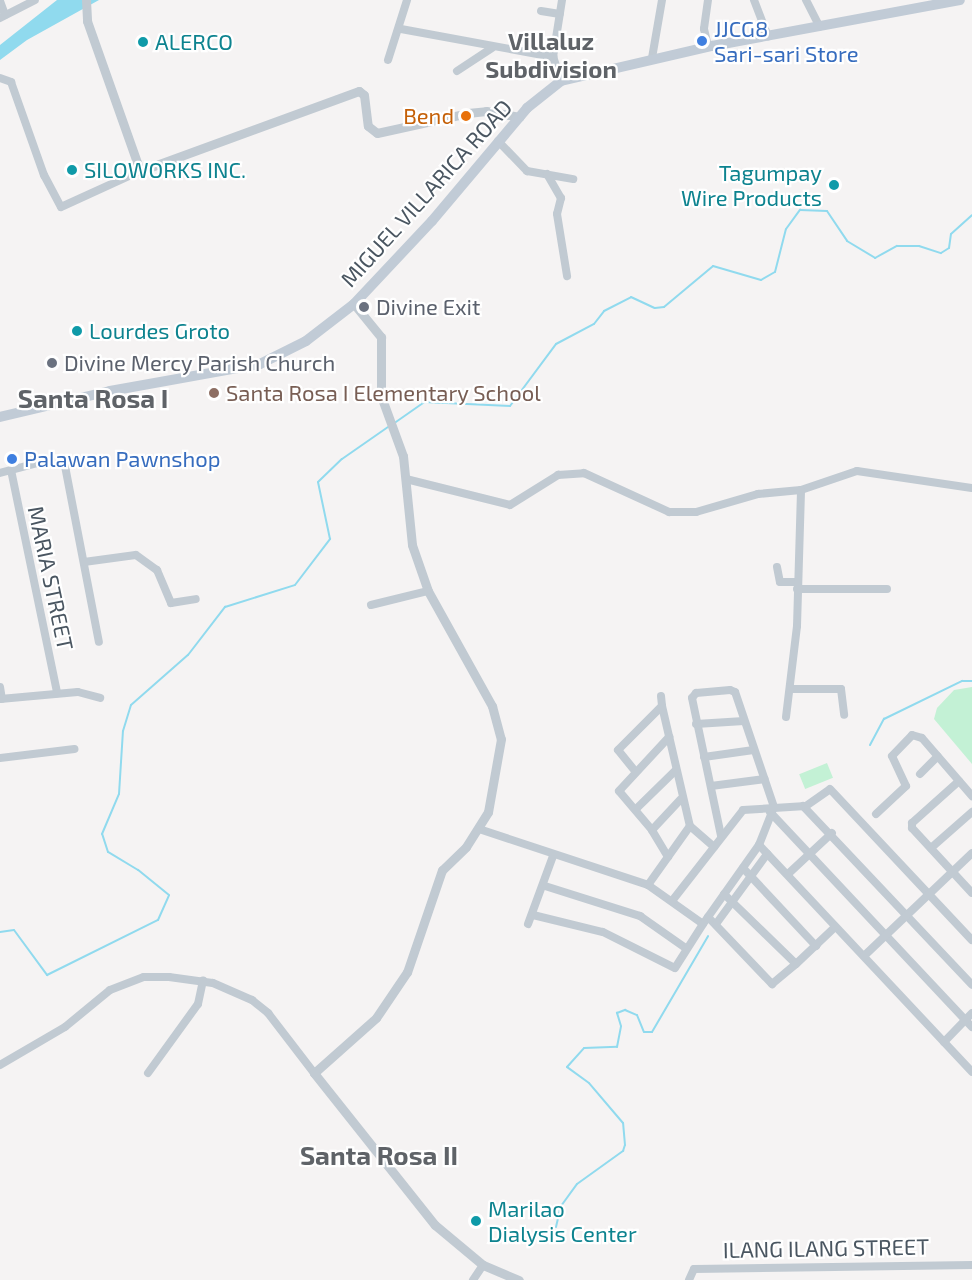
<!DOCTYPE html>
<style>
body{margin:0}
#map{position:relative;width:972px;height:1280px;overflow:hidden;background:#f5f3f3;font-family:"Exo 2",sans-serif}
div>[style]{position:absolute}
[style*='--x']{left:calc(var(--x)*1px);top:calc(var(--y)*1px);width:calc(var(--w)*1px);rotate:calc(var(--a)*1deg)}
.green>*{inset:0;background:#c3f1d5;transform-origin:0 0}
.water>*{inset:0;background:#90daee}
.stream>*{height:2px;margin:-1px;padding:0 1px;transform-origin:1px;border-radius:1px;background:#90daee}
.minor>*{height:8px;margin:-4px;padding:0 4px;transform-origin:4px;border-radius:4px;background:#c1cad2}
.tertiary>*{height:9px;margin:-4.5px;padding:0 4.5px;transform-origin:4.5px;border-radius:4.5px;background:#c1cad2}
.secondary>*{height:10px;margin:-5px;padding:0 5px;transform-origin:5px;border-radius:5px;background:#c1cbd6}
.dots>*{width:16px;height:16px;translate:-50% -50%;box-sizing:border-box;border:3px solid #fff;border-radius:50%}
span{translate:-50% -50%;white-space:nowrap;text-align:center;line-height:1.15;-webkit-text-stroke:4.5px #fff;paint-order:stroke}
.shop-label{font-size:22px;color:#366cbe}
.left{translate:0 -50%;text-align:left}
.culture-label{font-size:22px;color:#0d838f}
.right{translate:-100% -50%;text-align:right}
.food-label{font-size:22px;color:#c56008}
.street-label{font-size:22px;color:#4a5661}
.worship-label{font-size:22px;color:#5b616d}
.education-label{font-size:22px;color:#785e54}
.neighbourhood-label{font-size:24px;color:#5f6368;font-weight:700}
.quarter-label{font-size:26px;color:#5f6368;font-weight:700}
</style>
<div id="map">
<div class="green">
<i style="clip-path:polygon(972px 687px,972px 764px,934px 719px,937px 708px,954px 690px)"></i>
<i style="left:827px;top:763px;width:16px;height:30px;rotate:68deg"></i>
</div>
<div class="water">
<i style="clip-path:polygon(57px 0,99px 0,27px 40px,0 60px,0 45px)"></i>
</div>
<div class="stream">
<i style="--x:393;--y:424;--w:38;--a:-35"></i>
<i style="--x:424;--y:402;--w:86;--a:2.7"></i>
<i style="--x:510;--y:406;--w:77;--a:-53.4"></i>
<i style="--x:556;--y:344;--w:43;--a:-27.8"></i>
<i style="--x:594;--y:324;--w:16;--a:-52"></i>
<i style="--x:604;--y:311;--w:30;--a:-27"></i>
<i style="--x:631;--y:297;--w:26;--a:25"></i>
<i style="--x:655;--y:308;--w:9;--a:-6"></i>
<i style="--x:664;--y:307;--w:64;--a:-39.9"></i>
<i style="--x:713;--y:266;--w:50;--a:16.3"></i>
<i style="--x:761;--y:280;--w:16;--a:-30"></i>
<i style="--x:775;--y:272;--w:44;--a:-75.7"></i>
<i style="--x:786;--y:229;--w:24;--a:-54"></i>
<i style="--x:800;--y:210;--w:27;--a:2"></i>
<i style="--x:827;--y:211;--w:36;--a:56"></i>
<i style="--x:847;--y:241;--w:33;--a:31"></i>
<i style="--x:875;--y:258;--w:25;--a:-29"></i>
<i style="--x:897;--y:246;--w:22;--a:0"></i>
<i style="--x:919;--y:246;--w:23;--a:18"></i>
<i style="--x:941;--y:253;--w:9;--a:-32"></i>
<i style="--x:949;--y:248;--w:14;--a:-82"></i>
<i style="--x:951;--y:234;--w:28;--a:-42"></i>
<i style="--x:870;--y:745;--w:30;--a:-62"></i>
<i style="--x:884;--y:719;--w:87;--a:-26"></i>
<i style="--x:962;--y:681;--w:10;--a:0"></i>
<i style="--x:0;--y:932;--w:14;--a:-8"></i>
<i style="--x:14;--y:930;--w:56;--a:53.7"></i>
<i style="--x:47;--y:975;--w:124;--a:-26.4"></i>
<i style="--x:158;--y:920;--w:27;--a:-66"></i>
<i style="--x:169;--y:895;--w:40;--a:-141"></i>
<i style="--x:138;--y:870;--w:35;--a:-149"></i>
<i style="--x:108;--y:852;--w:19;--a:-108"></i>
<i style="--x:102;--y:834;--w:43;--a:-67"></i>
<i style="--x:119;--y:794;--w:63;--a:-86.4"></i>
<i style="--x:123;--y:731;--w:27;--a:-73"></i>
<i style="--x:131;--y:705;--w:76;--a:-41.3"></i>
<i style="--x:188;--y:655;--w:61;--a:-52.4"></i>
<i style="--x:225;--y:607;--w:73;--a:-17.4"></i>
<i style="--x:295;--y:585;--w:58;--a:-52.7"></i>
<i style="--x:330;--y:539;--w:58;--a:-101.9"></i>
<i style="--x:318;--y:482;--w:33;--a:-44"></i>
<i style="--x:342;--y:459;--w:56;--a:-34.8"></i>
<i style="--x:556;--y:1227;--w:22;--a:-77"></i>
<i style="--x:561;--y:1206;--w:27;--a:-54"></i>
<i style="--x:577;--y:1184;--w:57;--a:-35.7"></i>
<i style="--x:623;--y:1151;--w:6;--a:-72"></i>
<i style="--x:625;--y:1145;--w:22;--a:-95"></i>
<i style="--x:623;--y:1123;--w:52;--a:-130.4"></i>
<i style="--x:589;--y:1083;--w:27;--a:-144"></i>
<i style="--x:567;--y:1067;--w:25;--a:-48"></i>
<i style="--x:584;--y:1048;--w:33;--a:-2"></i>
<i style="--x:617;--y:1047;--w:21;--a:-79"></i>
<i style="--x:621;--y:1026;--w:14;--a:-107"></i>
<i style="--x:617;--y:1013;--w:9;--a:-21"></i>
<i style="--x:625;--y:1010;--w:13;--a:23"></i>
<i style="--x:637;--y:1015;--w:18;--a:68"></i>
<i style="--x:644;--y:1032;--w:8;--a:0"></i>
<i style="--x:652;--y:1032;--w:111;--a:-59.7"></i>
</div>
<div class="minor">
<i style="--x:708;--y:0;--w:29;--a:98"></i>
<i style="--x:704;--y:29;--w:18;--a:77"></i>
<i style="--x:754;--y:0;--w:39;--a:69"></i>
<i style="--x:806;--y:0;--w:30;--a:63"></i>
<i style="--x:0;--y:1;--w:15;--a:70"></i>
<i style="--x:541;--y:11;--w:19;--a:9"></i>
<i style="--x:0;--y:18;--w:39;--a:-27"></i>
<i style="--x:401;--y:29;--w:155;--a:10.4"></i>
<i style="--x:652;--y:58;--w:59;--a:-80.2"></i>
<i style="--x:388;--y:60;--w:63;--a:-72.4"></i>
<i style="--x:457;--y:71;--w:42;--a:-33.3"></i>
<i style="--x:0;--y:78;--w:12;--a:20"></i>
<i style="--x:11;--y:82;--w:99;--a:70.5"></i>
<i style="--x:44;--y:175;--w:36;--a:62"></i>
<i style="--x:61;--y:207;--w:87;--a:-24.5"></i>
<i style="--x:561;--y:81;--w:25;--a:-108"></i>
<i style="--x:553;--y:57;--w:58;--a:-81"></i>
<i style="--x:498;--y:141;--w:42;--a:46"></i>
<i style="--x:527;--y:171;--w:47;--a:9.9"></i>
<i style="--x:547;--y:174;--w:28;--a:60"></i>
<i style="--x:561;--y:198;--w:16;--a:104"></i>
<i style="--x:557;--y:214;--w:63;--a:80.8"></i>
<i style="--x:11;--y:470;--w:228;--a:78.3"></i>
<i style="--x:0;--y:473;--w:51;--a:-14.9"></i>
<i style="--x:49;--y:460;--w:17;--a:21"></i>
<i style="--x:65;--y:466;--w:179;--a:79.1"></i>
<i style="--x:406;--y:479;--w:107;--a:14"></i>
<i style="--x:510;--y:505;--w:57;--a:-32"></i>
<i style="--x:558;--y:475;--w:26;--a:-4"></i>
<i style="--x:584;--y:473;--w:94;--a:24.6"></i>
<i style="--x:669;--y:512;--w:27;--a:0"></i>
<i style="--x:696;--y:512;--w:65;--a:-16.2"></i>
<i style="--x:758;--y:494;--w:43;--a:-5.3"></i>
<i style="--x:801;--y:490;--w:59;--a:-18.7"></i>
<i style="--x:857;--y:471;--w:116;--a:8.4"></i>
<i style="--x:84;--y:562;--w:52;--a:-7.7"></i>
<i style="--x:136;--y:555;--w:26;--a:36"></i>
<i style="--x:157;--y:570;--w:36;--a:67"></i>
<i style="--x:171;--y:603;--w:25;--a:-9"></i>
<i style="--x:777;--y:567;--w:15;--a:79"></i>
<i style="--x:780;--y:582;--w:18;--a:0"></i>
<i style="--x:797;--y:589;--w:90;--a:0"></i>
<i style="--x:371;--y:605;--w:59;--a:-13.8"></i>
<i style="--x:0;--y:687;--w:12;--a:81"></i>
<i style="--x:790;--y:689;--w:51;--a:0"></i>
<i style="--x:841;--y:689;--w:26;--a:83"></i>
<i style="--x:661;--y:696;--w:10;--a:84"></i>
<i style="--x:0;--y:699;--w:78;--a:-5.1"></i>
<i style="--x:78;--y:692;--w:23;--a:15"></i>
<i style="--x:786;--y:717;--w:92;--a:-83.1"></i>
<i style="--x:797;--y:626;--w:136;--a:-88.3"></i>
<i style="--x:696;--y:724;--w:48;--a:-3.6"></i>
<i style="--x:704;--y:757;--w:50;--a:-8"></i>
<i style="--x:0;--y:758;--w:75;--a:-6.9"></i>
<i style="--x:635;--y:771;--w:27;--a:-129"></i>
<i style="--x:618;--y:750;--w:62;--a:-45"></i>
<i style="--x:662;--y:706;--w:123;--a:76.9"></i>
<i style="--x:690;--y:826;--w:32;--a:41"></i>
<i style="--x:920;--y:774;--w:25;--a:-45"></i>
<i style="--x:959;--y:781;--w:63;--a:138.2"></i>
<i style="--x:912;--y:823;--w:5;--a:90"></i>
<i style="--x:912;--y:828;--w:88;--a:47.3"></i>
<i style="--x:711;--y:786;--w:54;--a:-7.4"></i>
<i style="--x:803;--y:806;--w:246;--a:46.6"></i>
<i style="--x:636;--y:809;--w:56;--a:-44.3"></i>
<i style="--x:770;--y:812;--w:295;--a:46.8"></i>
<i style="--x:876;--y:814;--w:41;--a:-43"></i>
<i style="--x:906;--y:786;--w:33;--a:-115"></i>
<i style="--x:892;--y:756;--w:29;--a:-46"></i>
<i style="--x:912;--y:735;--w:10;--a:17"></i>
<i style="--x:922;--y:738;--w:77;--a:49.2"></i>
<i style="--x:479;--y:829;--w:178;--a:18.3"></i>
<i style="--x:648;--y:885;--w:67;--a:35.3"></i>
<i style="--x:703;--y:924;--w:97;--a:-54.7"></i>
<i style="--x:759;--y:845;--w:41;--a:-68.5"></i>
<i style="--x:774;--y:807;--w:121;--a:-108.7"></i>
<i style="--x:735;--y:692;--w:5;--a:-158"></i>
<i style="--x:730;--y:690;--w:34;--a:175"></i>
<i style="--x:696;--y:693;--w:6;--a:129"></i>
<i style="--x:692;--y:698;--w:141;--a:78.1"></i>
<i style="--x:652;--y:830;--w:42;--a:-46.9"></i>
<i style="--x:759;--y:845;--w:311;--a:46.8"></i>
<i style="--x:931;--y:848;--w:55;--a:-41.3"></i>
<i style="--x:668;--y:857;--w:31;--a:-121"></i>
<i style="--x:652;--y:830;--w:51;--a:-130.2"></i>
<i style="--x:619;--y:791;--w:74;--a:-47.2"></i>
<i style="--x:743;--y:868;--w:107;--a:46.9"></i>
<i style="--x:788;--y:874;--w:60;--a:-43"></i>
<i style="--x:648;--y:885;--w:72;--a:-54.6"></i>
<i style="--x:545;--y:886;--w:100;--a:17.5"></i>
<i style="--x:640;--y:916;--w:57;--a:35.1"></i>
<i style="--x:724;--y:894;--w:100;--a:44.2"></i>
<i style="--x:796;--y:964;--w:54;--a:-43.5"></i>
<i style="--x:672;--y:901;--w:115;--a:-52"></i>
<i style="--x:743;--y:810;--w:63;--a:-3.6"></i>
<i style="--x:806;--y:806;--w:29;--a:-35"></i>
<i style="--x:830;--y:789;--w:207;--a:46.8"></i>
<i style="--x:533;--y:915;--w:72;--a:13.7"></i>
<i style="--x:603;--y:932;--w:80;--a:26.6"></i>
<i style="--x:675;--y:968;--w:52;--a:-57.5"></i>
<i style="--x:708;--y:917;--w:93;--a:46.3"></i>
<i style="--x:772;--y:984;--w:31;--a:-40"></i>
<i style="--x:528;--y:924;--w:72;--a:-69.8"></i>
<i style="--x:716;--y:924;--w:87;--a:-53.9"></i>
<i style="--x:864;--y:956;--w:149;--a:-43.6"></i>
<i style="--x:944;--y:1042;--w:40;--a:-46"></i>
<i style="--x:0;--y:1065;--w:75;--a:-30.3"></i>
<i style="--x:65;--y:1027;--w:58;--a:-39.4"></i>
<i style="--x:110;--y:990;--w:36;--a:-21"></i>
<i style="--x:144;--y:977;--w:25;--a:0"></i>
<i style="--x:169;--y:977;--w:44;--a:7.8"></i>
<i style="--x:213;--y:983;--w:43;--a:23.6"></i>
<i style="--x:252;--y:1000;--w:21;--a:39"></i>
<i style="--x:268;--y:1013;--w:76;--a:52.5"></i>
<i style="--x:148;--y:1073;--w:85;--a:-54.1"></i>
<i style="--x:198;--y:1004;--w:24;--a:-78"></i>
<i style="--x:473;--y:1280;--w:18;--a:-56"></i>
<i style="--x:689;--y:1280;--w:12;--a:-66"></i>
<i style="--x:694;--y:1269;--w:278;--a:-0.8"></i>
</div>
<div class="tertiary">
<i style="--x:86;--y:0;--w:21;--a:87"></i>
<i style="--x:87;--y:21;--w:159;--a:70.5"></i>
<i style="--x:140;--y:171;--w:233;--a:-20.1"></i>
<i style="--x:359;--y:91;--w:6;--a:39"></i>
<i style="--x:364;--y:95;--w:31;--a:83"></i>
<i style="--x:368;--y:126;--w:11;--a:38"></i>
<i style="--x:377;--y:133;--w:93;--a:-12.4"></i>
<i style="--x:468;--y:113;--w:18;--a:-6"></i>
<i style="--x:486;--y:111;--w:34;--a:10"></i>
<i style="--x:354;--y:304;--w:43;--a:50.7"></i>
<i style="--x:381;--y:337;--w:59;--a:90"></i>
<i style="--x:381;--y:396;--w:64;--a:69.9"></i>
<i style="--x:403;--y:456;--w:89;--a:84.2"></i>
<i style="--x:412;--y:545;--w:49;--a:70.8"></i>
<i style="--x:428;--y:591;--w:132;--a:60.9"></i>
<i style="--x:492;--y:706;--w:34;--a:75"></i>
<i style="--x:501;--y:739;--w:74;--a:100.1"></i>
<i style="--x:488;--y:812;--w:41;--a:122.2"></i>
<i style="--x:466;--y:847;--w:33;--a:136"></i>
<i style="--x:442;--y:870;--w:108;--a:108.9"></i>
<i style="--x:407;--y:972;--w:55;--a:124"></i>
<i style="--x:376;--y:1018;--w:83;--a:138.4"></i>
<i style="--x:314;--y:1073;--w:194;--a:51.5"></i>
<i style="--x:435;--y:1225;--w:62;--a:39.8"></i>
<i style="--x:483;--y:1265;--w:39;--a:23"></i>
</div>
<div class="secondary">
<i style="--x:0;--y:417;--w:113;--a:-13.3"></i>
<i style="--x:110;--y:391;--w:152;--a:-10.2"></i>
<i style="--x:260;--y:364;--w:51;--a:-26.6"></i>
<i style="--x:306;--y:341;--w:61;--a:-37.6"></i>
<i style="--x:354;--y:304;--w:114;--a:-46.8"></i>
<i style="--x:432;--y:221;--w:148;--a:-49.9"></i>
<i style="--x:527;--y:108;--w:43;--a:-38.5"></i>
<i style="--x:561;--y:81;--w:155;--a:-13.1"></i>
<i style="--x:712;--y:46;--w:252;--a:-10.5"></i>
</div>
<div class="dots">
<i style="left:702px;top:41px;background:#3f7fe0"></i>
<i style="left:143px;top:42px;background:#0f9aa8"></i>
<i style="left:466px;top:116px;background:#e8710a"></i>
<i style="left:72px;top:170px;background:#0f9aa8"></i>
<i style="left:834px;top:185px;background:#0f9aa8"></i>
<i style="left:364px;top:307px;background:#6b7280"></i>
<i style="left:77px;top:331px;background:#0f9aa8"></i>
<i style="left:52px;top:363px;background:#6b7280"></i>
<i style="left:214px;top:393px;background:#8d6e63"></i>
<i style="left:12px;top:459px;background:#3f7fe0"></i>
<i style="left:476px;top:1221px;background:#0f9aa8"></i>
</div>
<div class="shop-label">
<span class="left" style="left:714px;top:41px">JJCG8<br>Sari-sari Store</span>
<span class="left" style="left:24px;top:459px">Palawan Pawnshop</span>
</div>
<div class="culture-label">
<span class="left" style="left:155px;top:42px">ALERCO</span>
<span class="left" style="left:84px;top:170px">SILOWORKS INC.</span>
<span class="right" style="left:822px;top:185px">Tagumpay<br>Wire Products</span>
<span class="left" style="left:89px;top:331px">Lourdes Groto</span>
<span class="left" style="left:488px;top:1221px">Marilao<br>Dialysis Center</span>
</div>
<div class="food-label">
<span class="right" style="left:454px;top:116px">Bend</span>
</div>
<div class="street-label">
<span style="left:426px;top:193px;rotate:-48deg">MIGUEL VILLARICA ROAD</span>
<span style="left:51px;top:578px;rotate:78deg">MARIA STREET</span>
<span style="left:826px;top:1248px;rotate:-1deg">ILANG ILANG STREET</span>
</div>
<div class="worship-label">
<span class="left" style="left:376px;top:307px">Divine Exit</span>
<span class="left" style="left:64px;top:363px">Divine Mercy Parish Church</span>
</div>
<div class="education-label">
<span class="left" style="left:226px;top:393px">Santa Rosa I Elementary School</span>
</div>
<div class="neighbourhood-label">
<span style="left:551px;top:55px">Villaluz<br>Subdivision</span>
</div>
<div class="quarter-label">
<span style="left:93px;top:398px">Santa Rosa I</span>
<span style="left:379px;top:1155px">Santa Rosa II</span>
</div>
</div>
